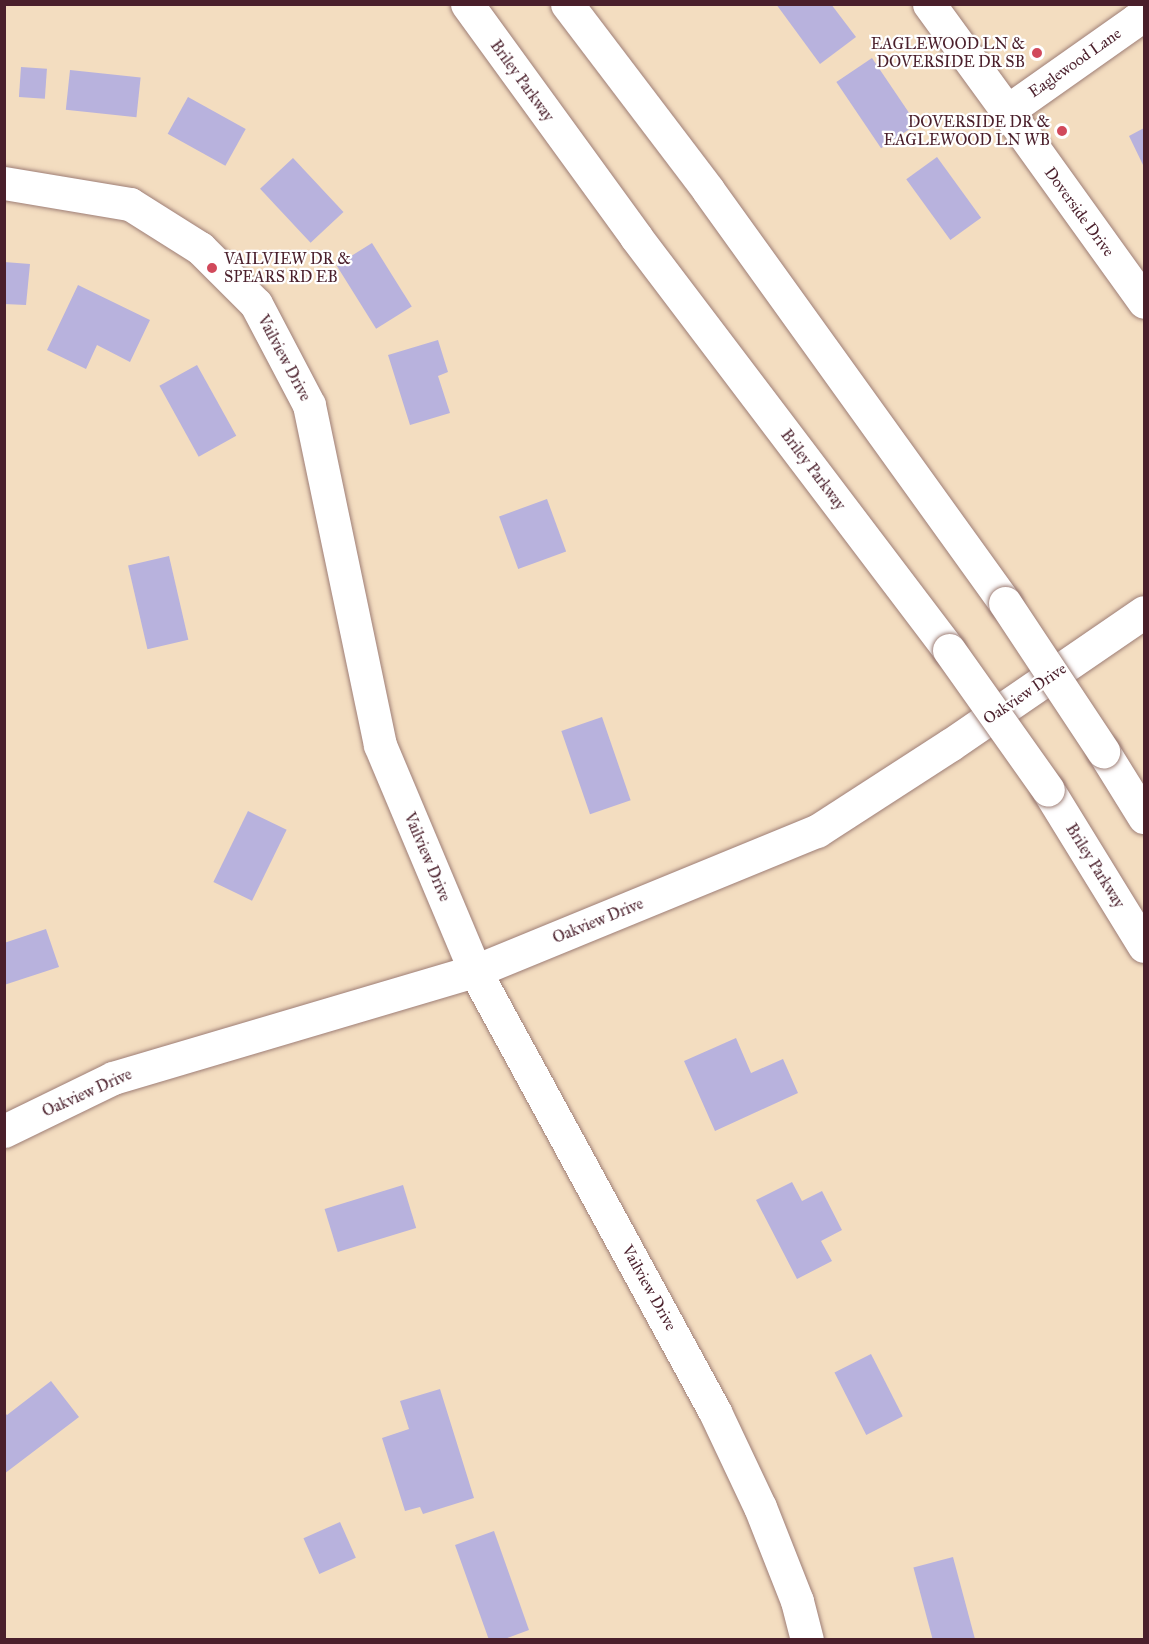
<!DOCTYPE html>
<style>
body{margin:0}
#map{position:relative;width:1149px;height:1644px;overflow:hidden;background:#f3ddc0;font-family:"IM FELL Great Primer",serif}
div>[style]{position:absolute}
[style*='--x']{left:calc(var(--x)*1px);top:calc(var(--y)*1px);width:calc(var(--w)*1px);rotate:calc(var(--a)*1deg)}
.building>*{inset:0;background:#b8b2dd;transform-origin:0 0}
.roads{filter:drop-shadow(0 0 2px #9e7e76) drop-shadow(0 0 2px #9e7e76)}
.minor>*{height:33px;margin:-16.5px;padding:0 16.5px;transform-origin:16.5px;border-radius:16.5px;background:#fff}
.tertiary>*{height:33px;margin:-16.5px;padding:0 16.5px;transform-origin:16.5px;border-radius:16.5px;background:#fff}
.motorway>*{height:33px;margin:-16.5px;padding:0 16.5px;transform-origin:16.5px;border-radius:16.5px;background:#fff}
.bridges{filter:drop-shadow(0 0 2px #9e7e76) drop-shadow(0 0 2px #9e7e76)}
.motorway-bridge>*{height:33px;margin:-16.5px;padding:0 16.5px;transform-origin:16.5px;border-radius:16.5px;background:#fff}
.dots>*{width:16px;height:16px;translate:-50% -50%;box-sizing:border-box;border:3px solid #fff;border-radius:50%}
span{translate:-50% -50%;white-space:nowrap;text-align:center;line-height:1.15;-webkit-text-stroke:4.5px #fff;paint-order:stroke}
.poi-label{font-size:16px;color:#4a1f2b}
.right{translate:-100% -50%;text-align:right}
.left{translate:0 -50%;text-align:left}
.street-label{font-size:16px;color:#4a1f2b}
.frame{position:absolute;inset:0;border:6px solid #4a1f2b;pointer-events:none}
</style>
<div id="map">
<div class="building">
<i style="clip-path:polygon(776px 4px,831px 4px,856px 37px,820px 64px)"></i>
<i style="left:872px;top:58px;width:80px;height:43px;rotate:56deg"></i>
<i style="left:21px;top:67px;width:26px;height:30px;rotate:4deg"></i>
<i style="left:70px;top:70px;width:71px;height:40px;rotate:6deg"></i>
<i style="left:188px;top:97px;width:66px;height:42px;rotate:29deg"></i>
<i style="clip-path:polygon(1144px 128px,1144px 167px,1129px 136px)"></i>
<i style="left:937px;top:157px;width:75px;height:38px;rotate:54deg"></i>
<i style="left:293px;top:158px;width:74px;height:45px;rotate:47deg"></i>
<i style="left:372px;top:243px;width:75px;height:42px;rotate:58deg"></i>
<i style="clip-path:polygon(4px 262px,30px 264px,26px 305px,4px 304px)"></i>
<i style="clip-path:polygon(78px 285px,150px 320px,130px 362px,97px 345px,86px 369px,47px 350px)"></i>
<i style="clip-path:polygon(438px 340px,448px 372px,438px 376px,450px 413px,410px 425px,388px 355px)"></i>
<i style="left:197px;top:365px;width:81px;height:43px;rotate:61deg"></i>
<i style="left:547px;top:499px;width:56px;height:51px;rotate:70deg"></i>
<i style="left:169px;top:556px;width:86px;height:42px;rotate:77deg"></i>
<i style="left:602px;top:717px;width:88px;height:43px;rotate:71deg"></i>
<i style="left:248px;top:811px;width:43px;height:79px;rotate:26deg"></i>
<i style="clip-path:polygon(46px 929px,59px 967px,4px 985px,4px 943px)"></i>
<i style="clip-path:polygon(736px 1038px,751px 1073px,783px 1059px,798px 1093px,715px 1131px,684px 1061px)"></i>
<i style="clip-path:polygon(792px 1182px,802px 1201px,822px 1191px,842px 1230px,821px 1241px,832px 1261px,797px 1279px,756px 1200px)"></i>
<i style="left:403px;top:1185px;width:45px;height:82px;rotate:73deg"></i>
<i style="left:871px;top:1354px;width:70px;height:41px;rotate:63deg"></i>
<i style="clip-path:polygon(51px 1381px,79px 1417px,4px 1474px,4px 1412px,7px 1415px)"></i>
<i style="clip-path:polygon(440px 1389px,474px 1498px,423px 1514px,420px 1507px,405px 1511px,382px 1438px,409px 1429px,400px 1401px)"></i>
<i style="left:340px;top:1522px;width:39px;height:40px;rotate:66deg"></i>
<i style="clip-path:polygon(494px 1531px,529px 1630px,502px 1640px,489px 1640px,455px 1545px)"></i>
<i style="left:953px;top:1557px;width:86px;height:41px;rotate:75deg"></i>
</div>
<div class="roads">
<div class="minor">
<i style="--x:929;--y:4;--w:132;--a:53.9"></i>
<i style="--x:1007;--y:111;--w:158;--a:-35.2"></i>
<i style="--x:1136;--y:20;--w:8;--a:-14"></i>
<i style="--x:4;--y:183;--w:128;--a:9.5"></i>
<i style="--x:130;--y:204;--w:83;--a:32.2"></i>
<i style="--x:200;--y:248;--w:79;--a:45"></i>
<i style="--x:256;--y:304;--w:114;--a:62.3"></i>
<i style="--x:309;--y:405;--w:347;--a:78.2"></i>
<i style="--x:380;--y:745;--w:245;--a:67.2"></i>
<i style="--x:475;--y:971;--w:502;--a:61.44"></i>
<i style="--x:715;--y:1412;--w:105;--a:64.7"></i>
<i style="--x:760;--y:1507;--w:101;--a:68.5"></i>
<i style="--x:797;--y:1601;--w:40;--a:75.6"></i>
<i style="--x:4;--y:1131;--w:121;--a:-25.9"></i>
<i style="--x:113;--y:1078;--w:377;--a:-16.5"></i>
<i style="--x:475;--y:971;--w:370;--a:-22.3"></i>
<i style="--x:817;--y:831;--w:158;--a:-32.9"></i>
<i style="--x:950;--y:745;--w:235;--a:-34.4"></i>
</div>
<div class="tertiary">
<i style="--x:1007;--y:111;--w:235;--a:54.3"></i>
</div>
<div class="motorway">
<i style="--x:467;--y:4;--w:288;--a:54"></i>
<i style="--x:636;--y:237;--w:518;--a:52.84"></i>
<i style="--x:567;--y:4;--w:233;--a:52.8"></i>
<i style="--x:708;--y:190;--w:509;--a:54.28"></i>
<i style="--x:1103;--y:751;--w:78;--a:58.2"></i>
<i style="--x:1048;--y:790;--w:183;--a:58.4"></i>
</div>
</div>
<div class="bridges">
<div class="motorway-bridge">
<i style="--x:1005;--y:603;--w:178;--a:56.5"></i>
<i style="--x:949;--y:650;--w:171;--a:54.7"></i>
</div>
</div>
<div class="dots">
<i style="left:1037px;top:53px;background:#d1495b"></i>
<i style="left:1062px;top:131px;background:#d1495b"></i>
<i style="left:212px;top:268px;background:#d1495b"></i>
</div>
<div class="poi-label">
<span class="right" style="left:1025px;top:53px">EAGLEWOOD LN &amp;<br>DOVERSIDE DR SB</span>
<span class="right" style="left:1050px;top:131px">DOVERSIDE DR &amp;<br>EAGLEWOOD LN WB</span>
<span class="left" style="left:224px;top:268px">VAILVIEW DR &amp;<br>SPEARS RD EB</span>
</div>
<div class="street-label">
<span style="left:1075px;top:63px;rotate:-35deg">Eaglewood Lane</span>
<span style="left:522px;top:81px;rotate:54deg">Briley Parkway</span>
<span style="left:1079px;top:212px;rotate:54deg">Doverside Drive</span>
<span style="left:284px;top:358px;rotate:62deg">Vailview Drive</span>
<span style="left:813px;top:470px;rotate:53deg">Briley Parkway</span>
<span style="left:1025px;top:694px;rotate:-34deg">Oakview Drive</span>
<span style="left:427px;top:857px;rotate:67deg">Vailview Drive</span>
<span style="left:1095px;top:866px;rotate:58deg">Briley Parkway</span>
<span style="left:598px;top:921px;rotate:-22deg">Oakview Drive</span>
<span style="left:87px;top:1093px;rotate:-24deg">Oakview Drive</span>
<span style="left:649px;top:1288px;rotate:61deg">Vailview Drive</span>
</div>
<div class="frame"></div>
</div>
